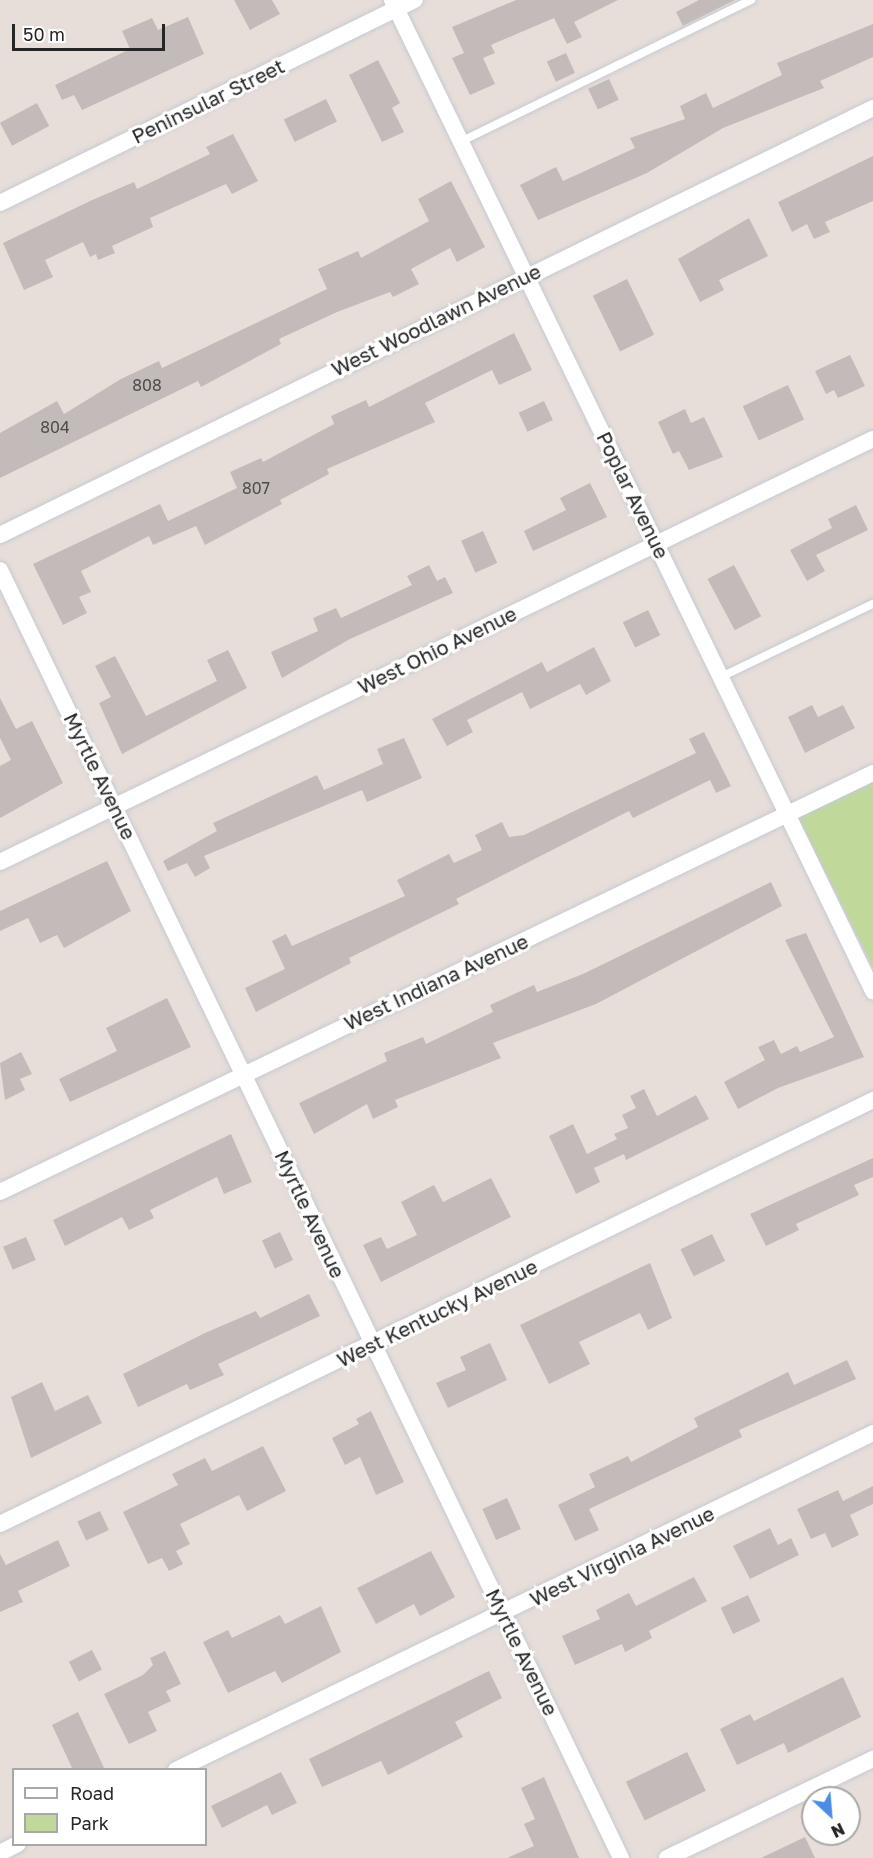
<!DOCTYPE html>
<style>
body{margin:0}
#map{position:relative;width:873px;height:1858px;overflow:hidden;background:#e8ded9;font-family:"Golos Text",sans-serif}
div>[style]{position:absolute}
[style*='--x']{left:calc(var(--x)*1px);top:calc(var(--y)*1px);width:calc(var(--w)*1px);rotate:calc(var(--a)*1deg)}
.green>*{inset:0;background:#c0d99b}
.building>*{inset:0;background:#c3bbb9;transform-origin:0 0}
.roads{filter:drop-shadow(0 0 2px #c5cad3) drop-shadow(0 0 2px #c5cad3)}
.service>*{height:8px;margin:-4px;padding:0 4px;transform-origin:4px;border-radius:4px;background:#fff}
.minor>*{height:16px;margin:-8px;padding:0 8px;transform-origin:8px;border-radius:8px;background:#fff}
span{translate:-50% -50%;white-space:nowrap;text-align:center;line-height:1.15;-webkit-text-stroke:6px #fff;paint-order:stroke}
.number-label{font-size:16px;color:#4d4b4b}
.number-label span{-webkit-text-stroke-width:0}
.street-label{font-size:20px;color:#262626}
.legend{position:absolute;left:12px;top:1768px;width:195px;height:78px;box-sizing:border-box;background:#fff;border:2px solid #a8a8a8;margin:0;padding:8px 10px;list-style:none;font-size:18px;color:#262626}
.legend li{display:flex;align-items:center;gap:12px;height:30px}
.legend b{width:30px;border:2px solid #a8a8a8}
.north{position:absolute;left:801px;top:1786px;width:60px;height:60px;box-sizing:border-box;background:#fff;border:2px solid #a8a8a8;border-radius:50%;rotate:154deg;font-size:16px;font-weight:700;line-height:24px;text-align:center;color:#262626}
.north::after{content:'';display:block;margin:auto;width:21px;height:27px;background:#498de5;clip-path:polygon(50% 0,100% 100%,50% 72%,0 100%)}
.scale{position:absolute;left:12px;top:24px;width:153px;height:27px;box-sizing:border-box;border:3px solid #262626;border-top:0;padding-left:8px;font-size:18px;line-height:21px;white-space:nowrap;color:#262626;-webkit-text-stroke:4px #fff;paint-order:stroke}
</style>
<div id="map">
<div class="green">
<i style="clip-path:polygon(873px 781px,873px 968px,798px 817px)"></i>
</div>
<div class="building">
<i style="clip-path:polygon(234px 0,272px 0,280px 14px,250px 30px)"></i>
<i style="clip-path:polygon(516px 0,618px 0,574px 22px,582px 37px,567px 44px,554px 18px,491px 45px,495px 53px,483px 58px,495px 84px,470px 95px,452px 58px,464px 53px,452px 27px)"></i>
<i style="clip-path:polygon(699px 0,735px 0,683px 26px,676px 12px)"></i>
<i style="clip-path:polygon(188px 17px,204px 54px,82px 110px,74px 95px,62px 100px,55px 85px,130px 49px,122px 31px,152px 18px,158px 30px)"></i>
<i style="clip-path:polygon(873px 24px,873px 57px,820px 81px,824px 88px,723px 128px,647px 173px,538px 220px,520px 185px,556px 167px,563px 181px,635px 148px,630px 138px,685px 119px,680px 106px,706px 93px,713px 108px,782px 75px,777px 63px)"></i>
<i style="left:566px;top:53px;width:22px;height:21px;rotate:66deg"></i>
<i style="clip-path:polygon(378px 60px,400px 103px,392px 108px,404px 132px,382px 142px,349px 75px)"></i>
<i style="left:609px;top:79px;width:23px;height:23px;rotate:65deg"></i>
<i style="left:326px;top:99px;width:25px;height:47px;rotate:64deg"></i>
<i style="left:37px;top:103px;width:26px;height:42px;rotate:62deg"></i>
<i style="clip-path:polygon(233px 134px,258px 181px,232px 194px,226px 184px,150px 218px,153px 227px,112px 246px,115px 253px,98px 260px,96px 254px,90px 257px,83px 242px,45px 260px,53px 277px,24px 290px,3px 243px,90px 201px,134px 182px,137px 189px,210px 154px,206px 147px)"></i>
<i style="clip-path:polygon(873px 156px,873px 201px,825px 222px,830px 232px,814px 239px,807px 224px,792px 232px,778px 202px)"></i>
<i style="clip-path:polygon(451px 181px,485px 247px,457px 262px,450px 248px,411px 269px,419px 284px,393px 297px,390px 292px,337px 312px,279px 339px,281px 344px,201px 387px,198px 381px,0 478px,0 433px,57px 401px,64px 414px,121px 379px,159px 361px,162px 368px,327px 289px,318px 269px,358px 251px,361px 258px,429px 221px,418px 199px)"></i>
<i style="clip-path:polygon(749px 218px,768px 256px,719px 280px,724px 290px,700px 302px,678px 259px)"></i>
<i style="left:627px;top:279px;width:62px;height:38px;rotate:64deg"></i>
<i style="clip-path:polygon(514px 333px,532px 370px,499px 385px,492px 370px,425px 403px,435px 422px,327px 469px,329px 474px,280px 500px,282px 504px,205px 545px,196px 526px,153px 545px,149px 536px,81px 571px,91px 592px,79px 597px,87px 613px,63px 625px,33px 564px,160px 504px,168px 521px,237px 488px,230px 472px,261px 458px,263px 462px,334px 424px,331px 416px,366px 400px,369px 407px)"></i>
<i style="clip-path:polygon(850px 355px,865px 386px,838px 398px,834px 390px,826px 394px,815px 371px)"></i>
<i style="left:788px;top:385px;width:38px;height:50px;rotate:65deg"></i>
<i style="left:544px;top:401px;width:21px;height:28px;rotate:65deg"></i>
<i style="clip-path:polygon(685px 409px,691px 423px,704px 417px,723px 457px,689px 470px,679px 451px,673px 454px,658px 422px)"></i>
<i style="clip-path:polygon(590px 483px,607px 517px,533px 551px,524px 531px,566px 510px,560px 498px)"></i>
<i style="clip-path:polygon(856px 505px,868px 530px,816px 555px,825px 571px,807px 581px,790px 550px,832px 528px,828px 519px)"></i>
<i style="left:483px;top:531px;width:35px;height:24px;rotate:66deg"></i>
<i style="clip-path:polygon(429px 565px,437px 581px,445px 577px,453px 593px,350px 639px,282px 678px,271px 652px,318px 631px,313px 618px,336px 608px,341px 618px,412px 585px,407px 576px)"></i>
<i style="left:734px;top:565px;width:58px;height:30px;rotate:62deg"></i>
<i style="left:648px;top:610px;width:28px;height:28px;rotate:64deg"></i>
<i style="clip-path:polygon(594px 647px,611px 681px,586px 695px,580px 684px,530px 709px,522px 692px,467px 720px,473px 732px,447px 746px,432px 719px,542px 662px,547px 672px)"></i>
<i style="clip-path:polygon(228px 650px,247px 688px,122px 754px,99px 703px,111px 697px,95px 666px,115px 656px,146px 716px,217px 681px,207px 660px)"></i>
<i style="clip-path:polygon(0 698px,16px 729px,32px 721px,63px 783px,0 818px,0 766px,11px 760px,0 738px)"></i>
<i style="clip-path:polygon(812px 705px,818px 717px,843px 705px,855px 728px,805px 753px,788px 717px)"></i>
<i style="clip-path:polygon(704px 732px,731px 786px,716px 793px,710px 780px,633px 818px,629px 811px,456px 899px,459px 904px,349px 958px,351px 963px,256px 1012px,245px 988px,285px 969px,272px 941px,286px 934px,292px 946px,405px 896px,397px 880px,449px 854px,454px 863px,482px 850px,475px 835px,502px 822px,509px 837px,524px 835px,696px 753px,689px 739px)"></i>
<i style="clip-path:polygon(404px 738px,422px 778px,367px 802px,362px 790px,204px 856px,210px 868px,195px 877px,187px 863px,168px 871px,163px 861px,217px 831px,213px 823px,317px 775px,324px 790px,383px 764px,377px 749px)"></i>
<i style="clip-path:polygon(107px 861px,131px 911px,64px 948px,57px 935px,40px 943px,28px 918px,0 931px,0 911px)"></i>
<i style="clip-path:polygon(771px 882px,782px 906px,596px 1004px,493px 1043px,501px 1058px,395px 1100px,398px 1107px,373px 1119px,367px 1104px,314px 1134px,299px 1103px,387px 1061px,384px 1053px,423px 1037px,426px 1044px,493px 1012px,490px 1005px,534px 985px,537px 992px,583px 974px)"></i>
<i style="clip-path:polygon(806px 933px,864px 1057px,778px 1088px,738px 1109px,724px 1082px,765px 1060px,758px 1047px,774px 1040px,781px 1054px,797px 1046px,800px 1052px,834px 1037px,785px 940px)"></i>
<i style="clip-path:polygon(167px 998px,191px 1047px,70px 1102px,59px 1079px,117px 1051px,106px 1028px)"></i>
<i style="clip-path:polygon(21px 1052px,32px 1074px,20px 1079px,25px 1090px,5px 1100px,0 1063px)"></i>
<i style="clip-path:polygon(644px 1089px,657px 1116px,696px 1095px,709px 1119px,626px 1160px,624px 1154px,594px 1168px,600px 1182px,576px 1194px,549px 1136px,573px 1124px,587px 1154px,617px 1139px,614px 1134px,628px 1128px,622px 1115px,636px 1108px,630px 1096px)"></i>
<i style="clip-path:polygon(231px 1134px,252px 1182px,224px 1194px,217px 1177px,150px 1210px,154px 1218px,129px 1230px,122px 1217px,65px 1246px,53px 1220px)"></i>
<i style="clip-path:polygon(873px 1158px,873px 1177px,854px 1185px,859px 1195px,796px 1224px,799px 1230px,766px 1246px,750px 1214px)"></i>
<i style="clip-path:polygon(491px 1178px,511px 1217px,381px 1282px,363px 1245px,381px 1237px,387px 1249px,417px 1235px,401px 1202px,434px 1185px,443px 1202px)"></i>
<i style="left:280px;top:1232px;width:31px;height:20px;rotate:65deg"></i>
<i style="left:712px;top:1234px;width:30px;height:35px;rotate:64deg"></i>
<i style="left:26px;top:1237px;width:25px;height:25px;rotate:67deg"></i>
<i style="clip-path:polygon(650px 1263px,672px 1318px,648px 1330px,640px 1313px,579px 1342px,590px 1364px,549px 1384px,520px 1325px)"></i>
<i style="clip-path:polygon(309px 1294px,320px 1316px,218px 1364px,224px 1375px,190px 1390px,187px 1384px,138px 1407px,123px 1374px,205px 1333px,256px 1311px,260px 1318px)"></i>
<i style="clip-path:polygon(490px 1343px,507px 1380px,448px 1408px,436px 1383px,466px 1370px,460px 1357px)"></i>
<i style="clip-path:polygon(847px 1360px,856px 1379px,739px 1430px,742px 1437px,589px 1509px,599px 1530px,575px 1541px,558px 1505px,595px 1487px,589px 1474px,628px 1456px,631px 1462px,698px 1427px,694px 1418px,788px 1372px,794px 1385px)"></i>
<i style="clip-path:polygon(42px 1382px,55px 1411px,88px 1395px,102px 1423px,31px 1458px,11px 1397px)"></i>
<i style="clip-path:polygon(371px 1411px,404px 1482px,376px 1495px,360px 1457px,345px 1465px,332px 1438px,359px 1424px,356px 1419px)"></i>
<i style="clip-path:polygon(263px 1446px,286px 1491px,247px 1511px,239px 1495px,180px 1524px,190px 1544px,176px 1551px,183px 1564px,169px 1571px,162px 1558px,148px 1564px,123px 1512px,178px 1485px,172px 1474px,205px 1458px,212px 1471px)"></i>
<i style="clip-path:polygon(873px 1486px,873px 1504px,850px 1515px,859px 1535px,832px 1548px,825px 1533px,811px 1539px,797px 1509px,838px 1490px,843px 1501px)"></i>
<i style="left:507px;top:1498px;width:34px;height:27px;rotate:66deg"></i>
<i style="left:100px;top:1511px;width:21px;height:25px;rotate:65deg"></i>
<i style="clip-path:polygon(770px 1528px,778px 1545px,791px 1538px,799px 1555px,750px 1579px,733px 1546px)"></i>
<i style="clip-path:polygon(58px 1540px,70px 1566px,18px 1591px,23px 1602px,0 1612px,0 1554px,6px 1565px)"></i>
<i style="clip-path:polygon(431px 1551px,455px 1597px,420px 1616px,414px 1604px,376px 1624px,357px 1588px)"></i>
<i style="clip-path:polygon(694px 1577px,707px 1601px,649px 1631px,652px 1638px,625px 1652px,622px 1644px,575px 1665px,562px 1636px,600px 1619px,596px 1610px,629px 1593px,636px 1606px)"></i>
<i style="left:748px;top:1595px;width:29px;height:30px;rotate:65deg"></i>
<i style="clip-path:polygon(321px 1606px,341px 1652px,282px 1683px,275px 1671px,228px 1693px,203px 1642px,228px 1630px,232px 1638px,280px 1615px,285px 1624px)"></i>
<i style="left:92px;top:1650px;width:22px;height:26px;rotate:63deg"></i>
<i style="clip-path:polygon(165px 1651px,181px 1684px,166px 1691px,171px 1701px,148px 1712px,157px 1731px,129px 1744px,104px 1694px,143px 1675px,153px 1665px,150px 1658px)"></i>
<i style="clip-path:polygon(489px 1671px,502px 1698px,455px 1722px,463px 1737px,388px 1775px,381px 1761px,322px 1787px,309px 1759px)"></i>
<i style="clip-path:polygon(843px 1677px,861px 1717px,788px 1753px,784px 1743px,737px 1765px,720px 1729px,750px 1714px,754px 1721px)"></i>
<i style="clip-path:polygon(78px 1712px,105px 1770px,73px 1770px,52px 1725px)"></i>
<i style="left:687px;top:1752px;width:43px;height:68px;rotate:64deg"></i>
<i style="clip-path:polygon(281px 1772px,297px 1803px,272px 1815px,267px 1805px,222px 1828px,211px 1806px)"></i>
<i style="clip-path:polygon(544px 1777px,579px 1858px,507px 1858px,534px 1846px,524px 1824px,535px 1819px,521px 1788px)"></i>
<i style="clip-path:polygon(805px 1837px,815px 1858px,761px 1858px)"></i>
</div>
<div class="roads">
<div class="service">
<i style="--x:460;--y:142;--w:324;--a:-26"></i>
<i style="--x:721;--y:677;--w:169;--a:-25.7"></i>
</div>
<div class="minor">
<i style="--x:392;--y:0;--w:1102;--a:64.11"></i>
<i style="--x:0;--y:203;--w:462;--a:-26.1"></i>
<i style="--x:0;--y:535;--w:972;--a:-26.06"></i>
<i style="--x:0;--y:570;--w:1430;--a:64.26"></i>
<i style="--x:0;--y:862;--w:970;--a:-25.85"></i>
<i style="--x:0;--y:1192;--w:968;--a:-25.64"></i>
<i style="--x:0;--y:1524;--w:971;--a:-25.9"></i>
<i style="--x:176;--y:1770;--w:774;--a:-25.8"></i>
<i style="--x:0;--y:1853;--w:20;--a:-27"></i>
<i style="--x:667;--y:1858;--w:229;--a:-25.7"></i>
</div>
</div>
<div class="number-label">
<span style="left:147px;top:385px">808</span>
<span style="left:55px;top:427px">804</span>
<span style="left:256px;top:488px">807</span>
</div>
<div class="street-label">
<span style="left:208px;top:101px;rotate:-26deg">Peninsular Street</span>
<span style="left:436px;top:320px;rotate:-26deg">West Woodlawn Avenue</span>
<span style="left:633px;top:495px;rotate:64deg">Poplar Avenue</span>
<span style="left:437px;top:650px;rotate:-26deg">West Ohio Avenue</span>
<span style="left:100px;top:776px;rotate:64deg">Myrtle Avenue</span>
<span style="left:436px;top:982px;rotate:-25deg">West Indiana Avenue</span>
<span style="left:310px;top:1214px;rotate:65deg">Myrtle Avenue</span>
<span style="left:437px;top:1313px;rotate:-26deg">West Kentucky Avenue</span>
<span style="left:622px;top:1556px;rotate:-26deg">West Virginia Avenue</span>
<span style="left:522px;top:1652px;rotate:64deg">Myrtle Avenue</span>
</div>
<ul class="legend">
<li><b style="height:8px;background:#fff"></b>Road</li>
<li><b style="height:16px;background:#c0d99b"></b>Park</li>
</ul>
<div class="north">N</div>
<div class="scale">50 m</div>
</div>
